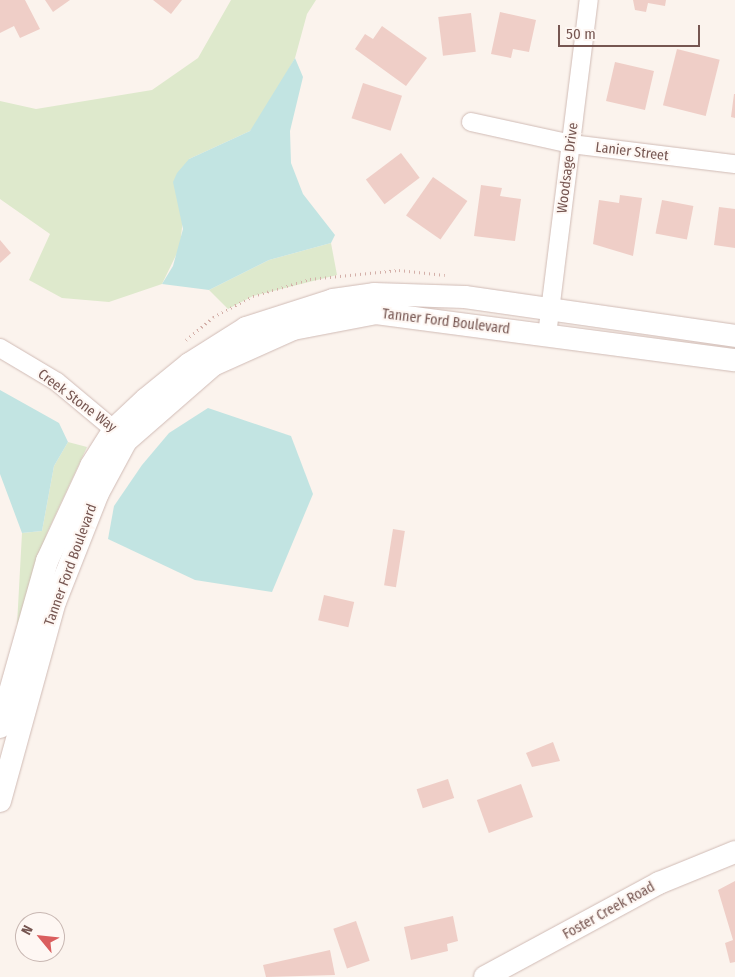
<!DOCTYPE html>
<style>
body{margin:0}
#map{position:relative;width:735px;height:977px;overflow:hidden;background:#fbf3ed;font-family:"Fira Sans Condensed",sans-serif}
div>[style]{position:absolute}
[style*='--x']{left:calc(var(--x)*1px);top:calc(var(--y)*1px);width:calc(var(--w)*1px);rotate:calc(var(--a)*1deg)}
.green>*{inset:0;background:#dee9cc}
.water>*{inset:0;background:#c2e4e2}
.building>*{inset:0;background:#efcec7;transform-origin:0 0}
.path>*{height:3px;margin-top:-1.5px;transform-origin:0;background:repeating-linear-gradient(90deg,#d4b0a9 0 1px,transparent 0 5px)}
.roads{filter:drop-shadow(0 0 1px #d0bbb5) drop-shadow(0 0 1px #d0bbb5)}
.minor>*{height:18px;margin:-9px;padding:0 9px;transform-origin:9px;border-radius:9px;background:#fff}
.tertiary>*{height:22px;margin:-11px;padding:0 11px;transform-origin:11px;border-radius:11px;background:#fff}
span{translate:-50% -50%;white-space:nowrap;text-align:center;line-height:1.15;-webkit-text-stroke:4px #fef7f3;paint-order:stroke}
.street-label{font-size:14px;color:#765651}
.north{position:absolute;left:15px;top:912px;width:50px;height:50px;box-sizing:border-box;background:#fef7f3;border:1px solid #c8b7b2;border-radius:50%;rotate:298deg;font-size:14px;font-weight:700;line-height:20px;text-align:center;color:#765651}
.north::after{content:'';display:block;margin:auto;width:18px;height:22px;background:#da5e5e;clip-path:polygon(50% 0,100% 100%,50% 72%,0 100%)}
.scale{position:absolute;left:558px;top:25px;width:142px;height:22px;box-sizing:border-box;border:2px solid #765651;border-top:0;padding-left:6px;font-size:15px;line-height:18px;white-space:nowrap;color:#765651;-webkit-text-stroke:4px #fef7f3;paint-order:stroke}
</style>
<div id="map">
<div class="green">
<i style="clip-path:polygon(231px 0,316px 0,307px 14px,295px 58px,259px 122px,250px 131px,189px 159px,180px 247px,162px 284px,109px 302px,62px 298px,29px 280px,50px 234px,0 199px,0 101px,36px 109px,152px 90px,198px 58px)"></i>
<i style="clip-path:polygon(331px 243px,337px 275px,253px 296px,228px 309px,209px 290px,269px 260px)"></i>
<i style="clip-path:polygon(68px 442px,87px 447px,47px 533px,17px 625px,22px 533px,42px 531px,54px 466px)"></i>
</div>
<div class="water">
<i style="clip-path:polygon(295px 58px,303px 77px,290px 131px,291px 163px,303px 194px,335px 235px,331px 243px,269px 260px,209px 290px,162px 284px,173px 266px,183px 229px,173px 182px,177px 173px,189px 159px,250px 131px)"></i>
<i style="clip-path:polygon(0 390px,59px 423px,68px 442px,54px 466px,42px 531px,22px 533px,0 474px)"></i>
<i style="clip-path:polygon(208px 408px,291px 436px,313px 494px,272px 592px,195px 580px,108px 539px,114px 506px,142px 465px,169px 433px)"></i>
</div>
<div class="building">
<i style="clip-path:polygon(0 0,25px 0,40px 29px,20px 38px,14px 26px,0 33px)"></i>
<i style="clip-path:polygon(45px 0,70px 0,53px 12px)"></i>
<i style="clip-path:polygon(153px 0,182px 0,171px 14px)"></i>
<i style="clip-path:polygon(633px 0,666px 0,665px 6px,648px 3px,646px 12px,635px 10px)"></i>
<i style="clip-path:polygon(500px 12px,536px 20px,529px 52px,513px 49px,511px 58px,491px 54px)"></i>
<i style="left:471px;top:13px;width:39px;height:33px;rotate:83deg"></i>
<i style="clip-path:polygon(382px 26px,427px 58px,406px 86px,355px 49px,365px 34px,373px 39px)"></i>
<i style="left:677px;top:49px;width:44px;height:58px;rotate:14deg"></i>
<i style="left:615px;top:62px;width:40px;height:40px;rotate:13deg"></i>
<i style="left:363px;top:83px;width:41px;height:37px;rotate:18deg"></i>
<i style="clip-path:polygon(734px 94px,735px 94px,735px 118px,731px 117px)"></i>
<i style="left:401px;top:153px;width:31px;height:44px;rotate:53deg"></i>
<i style="left:433px;top:177px;width:42px;height:47px;rotate:35deg"></i>
<i style="clip-path:polygon(481px 185px,502px 188px,500px 196px,521px 199px,515px 241px,474px 236px)"></i>
<i style="clip-path:polygon(620px 195px,642px 198px,633px 256px,593px 244px,599px 200px,619px 203px)"></i>
<i style="left:662px;top:200px;width:32px;height:34px;rotate:11deg"></i>
<i style="clip-path:polygon(719px 207px,735px 209px,735px 248px,714px 245px)"></i>
<i style="clip-path:polygon(0 240px,11px 253px,0 263px)"></i>
<i style="left:393px;top:529px;width:12px;height:57px;rotate:9deg"></i>
<i style="left:324px;top:595px;width:31px;height:26px;rotate:13deg"></i>
<i style="clip-path:polygon(553px 742px,560px 761px,532px 767px,526px 753px)"></i>
<i style="left:448px;top:779px;width:20px;height:33px;rotate:72deg"></i>
<i style="left:521px;top:784px;width:35px;height:47px;rotate:70deg"></i>
<i style="clip-path:polygon(735px 881px,735px 962px,730px 963px,725px 943px,733px 940px,718px 890px)"></i>
<i style="clip-path:polygon(453px 916px,458px 941px,447px 944px,448px 951px,411px 960px,404px 927px)"></i>
<i style="left:356px;top:921px;width:42px;height:24px;rotate:71deg"></i>
<i style="clip-path:polygon(330px 950px,335px 975px,266px 977px,263px 965px)"></i>
</div>
<div class="path">
<i style="--x:186;--y:340;--w:35;--a:-40"></i>
<i style="--x:213;--y:317;--w:45;--a:-27.7"></i>
<i style="--x:253;--y:296;--w:59;--a:-16.6"></i>
<i style="--x:310;--y:279;--w:89;--a:-5.8"></i>
<i style="--x:399;--y:270;--w:46;--a:6.2"></i>
</div>
<div class="roads">
<div class="minor">
<i style="--x:471;--y:122;--w:102;--a:12.4"></i>
<i style="--x:571;--y:144;--w:165;--a:7"></i>
<i style="--x:547;--y:335;--w:338;--a:-82.9"></i>
<i style="--x:0;--y:348;--w:66;--a:30.8"></i>
<i style="--x:57;--y:382;--w:86;--a:39.8"></i>
</div>
<div class="tertiary">
<i style="--x:0;--y:727;--w:173;--a:-74.2"></i>
<i style="--x:47;--y:561;--w:105;--a:-65.1"></i>
<i style="--x:91;--y:466;--w:45;--a:-57.7"></i>
<i style="--x:115;--y:428;--w:42;--a:-43.1"></i>
<i style="--x:146;--y:399;--w:55;--a:-39.1"></i>
<i style="--x:189;--y:364;--w:67;--a:-32.3"></i>
<i style="--x:246;--y:328;--w:91;--a:-17.8"></i>
<i style="--x:333;--y:300;--w:41;--a:-8.3"></i>
<i style="--x:374;--y:294;--w:91;--a:1.9"></i>
<i style="--x:465;--y:297;--w:273;--a:8.2"></i>
<i style="--x:0;--y:801;--w:206;--a:-74.6"></i>
<i style="--x:55;--y:602;--w:117;--a:-68.5"></i>
<i style="--x:98;--y:493;--w:59;--a:-61.7"></i>
<i style="--x:126;--y:441;--w:116;--a:-41.1"></i>
<i style="--x:213;--y:365;--w:88;--a:-24.2"></i>
<i style="--x:293;--y:329;--w:85;--a:-10.9"></i>
<i style="--x:376;--y:313;--w:362;--a:7.5"></i>
<i style="--x:485;--y:977;--w:198;--a:-28.4"></i>
<i style="--x:659;--y:883;--w:82;--a:-22.2"></i>
</div>
</div>
<div class="street-label">
<span style="left:632px;top:152px;rotate:7deg">Lanier Street</span>
<span style="left:568px;top:168px;rotate:-83deg">Woodsage Drive</span>
<span style="left:446px;top:322px;rotate:7deg">Tanner Ford Boulevard</span>
<span style="left:77px;top:401px;rotate:37deg">Creek Stone Way</span>
<span style="left:71px;top:565px;rotate:-70deg">Tanner Ford Boulevard</span>
<span style="left:609px;top:911px;rotate:-29deg">Foster Creek Road</span>
</div>
<div class="north">N</div>
<div class="scale">50 m</div>
</div>
